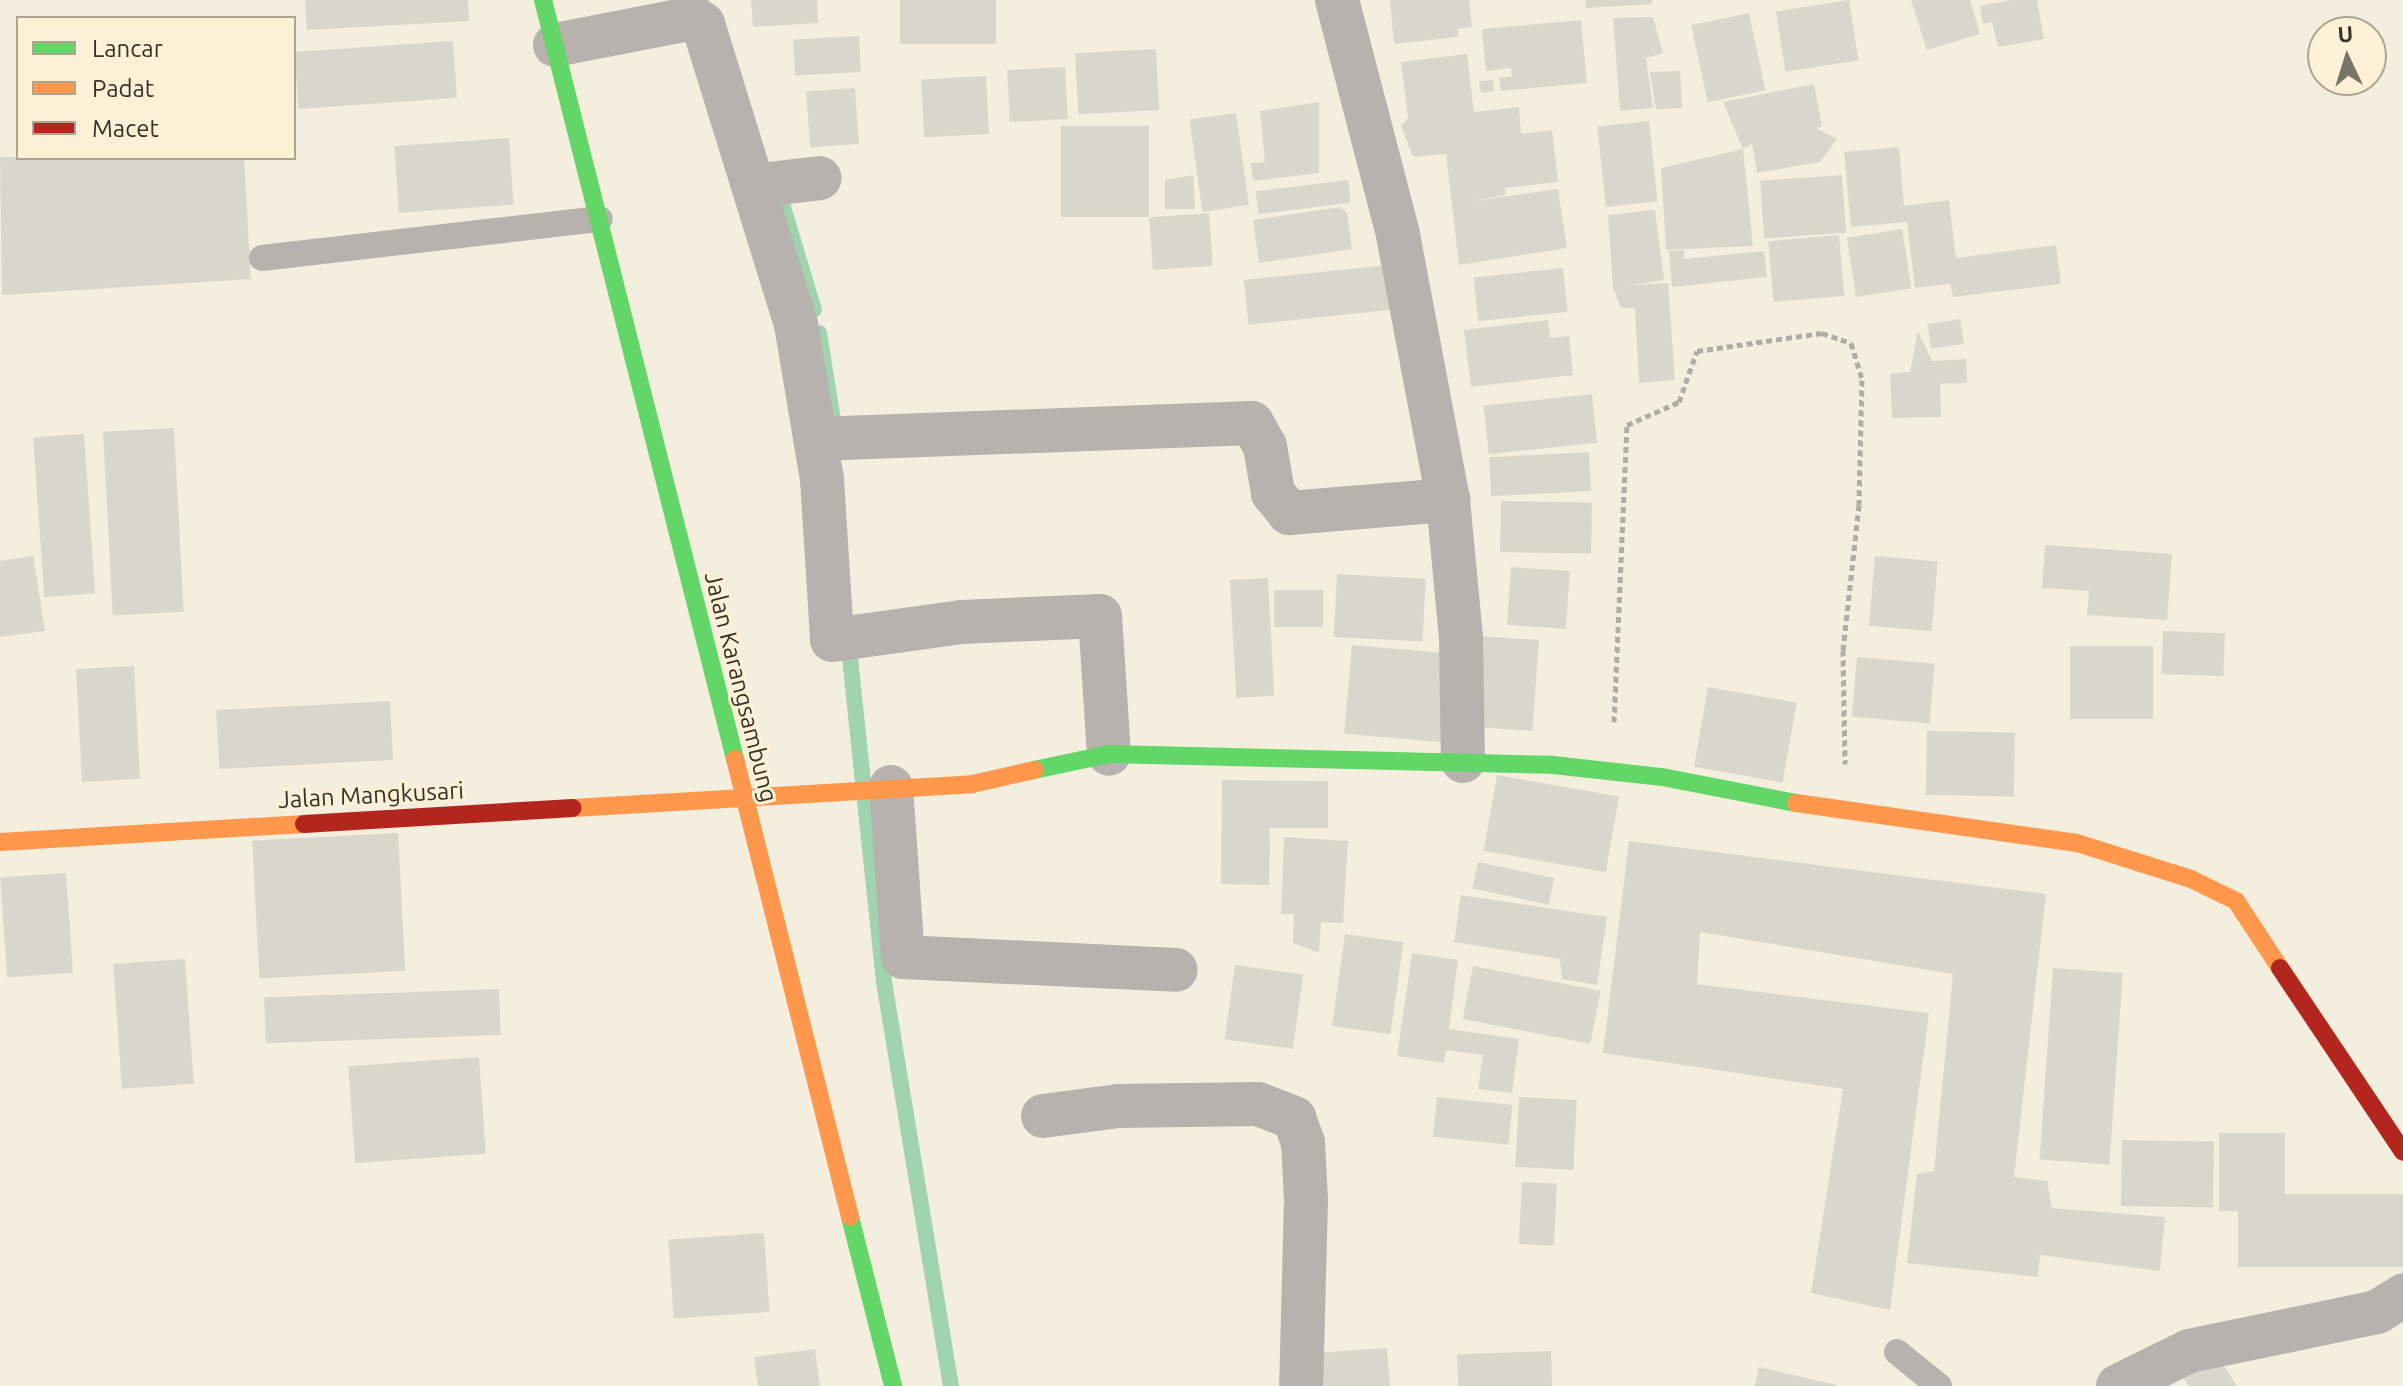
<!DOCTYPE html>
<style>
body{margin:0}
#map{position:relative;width:2403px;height:1386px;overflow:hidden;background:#f4eede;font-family:Ubuntu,sans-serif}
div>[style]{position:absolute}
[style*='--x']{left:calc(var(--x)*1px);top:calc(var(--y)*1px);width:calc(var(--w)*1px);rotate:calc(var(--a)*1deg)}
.stream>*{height:16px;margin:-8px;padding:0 8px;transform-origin:8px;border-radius:8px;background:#a0d4ae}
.building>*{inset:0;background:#d9d7cc;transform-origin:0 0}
.path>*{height:5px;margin-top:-2.5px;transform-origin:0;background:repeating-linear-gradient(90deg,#afaba5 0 6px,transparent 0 10px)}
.lane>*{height:26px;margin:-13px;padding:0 13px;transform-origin:13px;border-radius:13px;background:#b7b2ae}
.street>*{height:44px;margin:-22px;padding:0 22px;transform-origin:22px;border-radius:22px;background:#b7b2ae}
.fast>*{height:18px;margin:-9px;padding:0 9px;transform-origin:9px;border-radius:9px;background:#63d668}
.slow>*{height:18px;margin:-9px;padding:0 9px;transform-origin:9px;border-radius:9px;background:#ff974d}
.jam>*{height:18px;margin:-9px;padding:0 9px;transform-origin:9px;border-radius:9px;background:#b3261e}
span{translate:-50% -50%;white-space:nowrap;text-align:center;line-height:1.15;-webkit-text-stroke:6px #fcf1d6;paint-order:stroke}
.street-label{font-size:24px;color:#373228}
.legend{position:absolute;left:16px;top:16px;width:280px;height:144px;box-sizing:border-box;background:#fcf1d6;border:2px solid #ada590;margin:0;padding:10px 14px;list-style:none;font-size:24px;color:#373228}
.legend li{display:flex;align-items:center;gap:16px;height:40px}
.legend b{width:40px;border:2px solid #ada590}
.north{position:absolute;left:2307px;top:16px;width:80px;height:80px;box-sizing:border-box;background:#fcf1d6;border:2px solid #ada590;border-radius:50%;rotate:356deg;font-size:22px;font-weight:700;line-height:32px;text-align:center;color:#373228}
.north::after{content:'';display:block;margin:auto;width:28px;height:36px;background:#797468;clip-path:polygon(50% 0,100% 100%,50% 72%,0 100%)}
</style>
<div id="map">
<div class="stream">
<i style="--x:777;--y:187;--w:128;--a:73.3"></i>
<i style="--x:819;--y:333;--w:88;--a:80.9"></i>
<i style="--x:848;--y:639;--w:345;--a:84"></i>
<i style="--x:884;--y:982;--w:410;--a:80.6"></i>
</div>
<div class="building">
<i style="clip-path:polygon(305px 0,468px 0,469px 21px,307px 30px)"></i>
<i style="clip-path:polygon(751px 0,817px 0,818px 23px,753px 27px)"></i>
<i style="left:900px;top:0;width:96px;height:44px"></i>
<i style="clip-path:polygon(1390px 0,1469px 0,1472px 27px,1458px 29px,1458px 37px,1394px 44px)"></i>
<i style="clip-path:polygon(1585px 0,1652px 0,1652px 4px,1586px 8px)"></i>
<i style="left:1849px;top:0;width:61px;height:74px;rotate:81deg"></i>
<i style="clip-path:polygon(1911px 0,1970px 0,1980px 34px,1927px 50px)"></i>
<i style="clip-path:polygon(2011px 0,2037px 0,2044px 39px,1998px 47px,1992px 22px,1983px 24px,1980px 6px)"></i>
<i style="left:1749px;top:13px;width:79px;height:59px;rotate:78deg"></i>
<i style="clip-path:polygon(1653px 17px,1663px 53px,1646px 58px,1653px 108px,1620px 111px,1613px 18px)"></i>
<i style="clip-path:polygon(1581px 20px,1587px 83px,1501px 91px,1499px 77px,1512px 77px,1511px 68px,1486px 71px,1482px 29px)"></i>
<i style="left:859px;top:36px;width:36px;height:66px;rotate:87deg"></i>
<i style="left:453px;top:41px;width:57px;height:159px;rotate:86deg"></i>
<i style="left:1156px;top:49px;width:61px;height:81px;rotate:87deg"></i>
<i style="clip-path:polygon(1467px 54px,1474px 112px,1519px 107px,1521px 134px,1552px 130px,1558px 182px,1505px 188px,1505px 195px,1474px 201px,1558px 189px,1567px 248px,1459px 265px,1446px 154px,1413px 157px,1401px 126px,1408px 118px,1401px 62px)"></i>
<i style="left:1065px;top:67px;width:52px;height:58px;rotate:87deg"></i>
<i style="clip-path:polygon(1680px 71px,1682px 108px,1656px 109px,1650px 72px)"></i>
<i style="left:986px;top:76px;width:58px;height:65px;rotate:87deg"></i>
<i style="clip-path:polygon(1493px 80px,1494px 91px,1481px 93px,1479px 81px)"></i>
<i style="clip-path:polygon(1814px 84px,1822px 126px,1816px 128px,1837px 139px,1820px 162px,1757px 173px,1752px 144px,1743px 149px,1723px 102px)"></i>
<i style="left:855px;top:88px;width:56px;height:49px;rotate:86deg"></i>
<i style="clip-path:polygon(1319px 102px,1319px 173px,1253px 181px,1251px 163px,1265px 162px,1260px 111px)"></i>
<i style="left:1236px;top:113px;width:93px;height:47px;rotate:82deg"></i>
<i style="left:1649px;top:121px;width:81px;height:52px;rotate:84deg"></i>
<i style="left:1149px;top:126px;width:91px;height:88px;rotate:90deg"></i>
<i style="left:509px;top:138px;width:67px;height:115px;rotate:86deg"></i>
<i style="clip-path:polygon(1899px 147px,1904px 206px,1949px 200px,1956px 258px,2056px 245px,2061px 284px,1953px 297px,1950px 284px,1915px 288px,1907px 222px,1851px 227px,1844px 152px)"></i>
<i style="clip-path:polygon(1743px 149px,1753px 246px,1666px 250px,1661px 168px)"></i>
<i style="clip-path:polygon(0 157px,244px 158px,251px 279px,2px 295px)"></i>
<i style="clip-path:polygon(1193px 175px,1195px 209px,1165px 209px,1165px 180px)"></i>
<i style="left:1842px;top:175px;width:58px;height:82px;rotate:86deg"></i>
<i style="left:1348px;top:180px;width:23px;height:93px;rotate:83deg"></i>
<i style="clip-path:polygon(1340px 207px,1347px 213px,1352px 249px,1259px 263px,1253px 220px)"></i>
<i style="clip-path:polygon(1655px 210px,1664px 280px,1631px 285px,1668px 283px,1675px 380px,1639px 383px,1635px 308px,1621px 308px,1613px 288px,1608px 215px)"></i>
<i style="left:1209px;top:213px;width:53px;height:60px;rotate:86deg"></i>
<i style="left:1902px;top:229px;width:60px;height:56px;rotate:81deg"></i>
<i style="left:1839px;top:235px;width:61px;height:71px;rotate:85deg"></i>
<i style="clip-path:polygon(1684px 250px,1684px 259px,1764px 251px,1767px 277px,1672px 287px,1669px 251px)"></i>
<i style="left:1396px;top:264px;width:45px;height:153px;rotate:84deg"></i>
<i style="left:1563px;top:268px;width:44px;height:90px;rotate:84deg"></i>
<i style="left:1960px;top:319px;width:25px;height:33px;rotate:81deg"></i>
<i style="clip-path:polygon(1548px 320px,1550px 338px,1569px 336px,1573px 375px,1471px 387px,1464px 330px)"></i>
<i style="clip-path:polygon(1918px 331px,1932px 361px,1966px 359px,1967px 383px,1940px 384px,1941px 417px,1892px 418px,1890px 374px,1910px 372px)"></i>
<i style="left:1592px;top:394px;width:49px;height:109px;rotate:84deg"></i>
<i style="left:174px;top:428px;width:184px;height:71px;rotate:87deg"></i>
<i style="left:84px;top:434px;width:160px;height:51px;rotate:86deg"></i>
<i style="left:1589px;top:452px;width:39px;height:100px;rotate:87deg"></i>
<i style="left:1501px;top:501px;width:91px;height:51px;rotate:1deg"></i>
<i style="clip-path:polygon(2045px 545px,2172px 554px,2167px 620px,2087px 615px,2089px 591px,2042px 588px)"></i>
<i style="clip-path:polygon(33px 556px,45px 631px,0 637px,0 561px)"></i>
<i style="left:1875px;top:556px;width:63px;height:70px;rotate:5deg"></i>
<i style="left:1511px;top:567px;width:59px;height:58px;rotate:4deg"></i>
<i style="left:1337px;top:574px;width:89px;height:63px;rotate:3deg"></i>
<i style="left:1268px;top:578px;width:118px;height:38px;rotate:87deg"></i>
<i style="left:1323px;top:590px;width:37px;height:49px;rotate:90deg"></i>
<i style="left:2163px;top:631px;width:62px;height:43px;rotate:2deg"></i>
<i style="left:1480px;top:636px;width:59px;height:91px;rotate:4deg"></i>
<i style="left:1352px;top:645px;width:101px;height:89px;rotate:5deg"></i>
<i style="left:2070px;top:646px;width:83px;height:73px"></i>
<i style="left:1857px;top:657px;width:78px;height:60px;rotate:5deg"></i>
<i style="left:134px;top:666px;width:113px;height:58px;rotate:87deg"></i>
<i style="left:1708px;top:687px;width:90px;height:81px;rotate:10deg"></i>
<i style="left:390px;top:701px;width:59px;height:174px;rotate:87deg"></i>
<i style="left:1927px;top:731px;width:88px;height:64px;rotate:1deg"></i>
<i style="left:1497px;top:775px;width:124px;height:77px;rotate:10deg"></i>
<i style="clip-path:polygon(1222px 780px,1328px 781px,1328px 828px,1270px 828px,1269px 885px,1221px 884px)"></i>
<i style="left:398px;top:833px;width:138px;height:146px;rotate:87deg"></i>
<i style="clip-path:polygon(1284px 837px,1348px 841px,1343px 923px,1321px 922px,1319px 953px,1293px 943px,1294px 914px,1281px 914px)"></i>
<i style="clip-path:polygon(1629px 841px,2046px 894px,2014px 1177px,2047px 1181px,2052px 1208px,2165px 1217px,2160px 1271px,2040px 1255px,2038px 1277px,1907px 1263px,1917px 1174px,1934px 1171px,1953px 974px,1700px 932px,1697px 984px,1929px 1013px,1890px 1310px,1811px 1293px,1843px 1089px,1603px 1053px)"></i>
<i style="left:1478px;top:862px;width:78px;height:27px;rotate:12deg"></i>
<i style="left:66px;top:873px;width:100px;height:66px;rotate:86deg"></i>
<i style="clip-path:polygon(1461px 895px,1607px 917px,1597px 985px,1562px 979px,1560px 959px,1454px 942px)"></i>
<i style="left:1345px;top:934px;width:59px;height:93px;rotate:8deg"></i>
<i style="clip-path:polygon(1412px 953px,1458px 960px,1449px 1029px,1519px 1039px,1512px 1093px,1478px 1089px,1483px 1055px,1446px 1050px,1444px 1063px,1397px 1056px)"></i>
<i style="left:185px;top:959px;width:125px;height:72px;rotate:86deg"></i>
<i style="left:1235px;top:965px;width:69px;height:75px;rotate:8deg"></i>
<i style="left:1473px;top:966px;width:130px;height:54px;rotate:11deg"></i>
<i style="left:2053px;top:968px;width:70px;height:192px;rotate:4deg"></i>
<i style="left:499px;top:989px;width:46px;height:235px;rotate:88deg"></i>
<i style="left:479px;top:1057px;width:97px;height:131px;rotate:86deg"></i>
<i style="left:1437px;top:1097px;width:76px;height:40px;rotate:6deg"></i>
<i style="left:1519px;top:1097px;width:58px;height:70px;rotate:3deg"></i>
<i style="left:2285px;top:1133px;width:78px;height:66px;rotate:90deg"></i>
<i style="left:2122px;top:1140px;width:92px;height:66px;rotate:1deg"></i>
<i style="left:1522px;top:1182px;width:35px;height:62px;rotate:3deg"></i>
<i style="left:2403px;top:1194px;width:73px;height:165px;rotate:90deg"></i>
<i style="left:764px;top:1233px;width:79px;height:96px;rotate:86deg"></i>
<i style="clip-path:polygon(1387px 1348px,1390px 1386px,1319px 1386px,1316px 1353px)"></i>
<i style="clip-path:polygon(815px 1349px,820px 1386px,758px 1386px,754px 1357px)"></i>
<i style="left:1551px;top:1351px;width:35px;height:94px;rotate:88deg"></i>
<i style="clip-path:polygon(2217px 1355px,2237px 1386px,2189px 1386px,2183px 1377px)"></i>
<i style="clip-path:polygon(1759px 1367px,1837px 1385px,1837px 1386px,1755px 1386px)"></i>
</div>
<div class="path">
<i style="--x:1614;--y:722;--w:297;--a:-87.5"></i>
<i style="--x:1627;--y:425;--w:57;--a:-23.9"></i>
<i style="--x:1679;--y:402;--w:54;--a:-70.6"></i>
<i style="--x:1697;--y:351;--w:126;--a:-8.2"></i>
<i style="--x:1822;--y:333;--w:31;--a:19"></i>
<i style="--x:1851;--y:343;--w:39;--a:73"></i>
<i style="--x:1862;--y:380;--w:125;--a:91.4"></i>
<i style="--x:1859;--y:505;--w:146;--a:96.3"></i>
<i style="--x:1843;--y:650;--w:114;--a:89"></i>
</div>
<div class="lane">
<i style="--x:262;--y:258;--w:340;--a:-6.6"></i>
<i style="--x:1897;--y:1352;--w:54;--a:39"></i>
</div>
<div class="street">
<i style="--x:1337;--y:0;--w:243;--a:75.4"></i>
<i style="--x:1398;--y:235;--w:270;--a:79.3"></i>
<i style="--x:1448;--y:500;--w:138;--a:84.6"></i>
<i style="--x:1461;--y:637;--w:124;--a:89.1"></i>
<i style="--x:555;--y:45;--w:142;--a:-11"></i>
<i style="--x:694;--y:18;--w:11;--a:34"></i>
<i style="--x:703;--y:24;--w:314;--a:72.8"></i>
<i style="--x:796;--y:324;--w:157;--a:80.5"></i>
<i style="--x:822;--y:479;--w:161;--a:86.4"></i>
<i style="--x:832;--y:640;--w:131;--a:-7.9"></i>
<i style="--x:962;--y:622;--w:138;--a:-2.5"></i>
<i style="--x:1100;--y:616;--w:138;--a:86.3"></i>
<i style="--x:754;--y:186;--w:66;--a:-6.9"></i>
<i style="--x:816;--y:439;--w:436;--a:-2.1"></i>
<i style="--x:1252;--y:423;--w:26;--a:61"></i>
<i style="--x:1265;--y:446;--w:48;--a:80.3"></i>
<i style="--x:1273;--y:493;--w:26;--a:51"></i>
<i style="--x:1289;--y:513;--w:160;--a:-4.7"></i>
<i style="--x:891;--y:787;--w:170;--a:86"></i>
<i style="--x:903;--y:957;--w:273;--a:2.7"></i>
<i style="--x:1043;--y:1116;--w:76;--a:-7.6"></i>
<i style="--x:1118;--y:1106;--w:140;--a:-0.8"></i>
<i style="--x:1258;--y:1104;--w:39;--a:21"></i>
<i style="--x:1294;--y:1118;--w:27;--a:70"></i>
<i style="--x:1303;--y:1143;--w:57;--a:87"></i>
<i style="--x:1306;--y:1200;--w:186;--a:91.5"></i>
<i style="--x:2118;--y:1386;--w:79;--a:-26.2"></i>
<i style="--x:2189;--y:1351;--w:192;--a:-11.7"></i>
<i style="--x:2377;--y:1312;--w:31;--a:-32"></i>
</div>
<div class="fast">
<i style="--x:543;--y:0;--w:783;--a:75.8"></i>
<i style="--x:1034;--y:770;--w:77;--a:-12"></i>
<i style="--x:1109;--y:754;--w:444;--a:1.4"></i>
<i style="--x:1553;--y:765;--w:110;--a:6.3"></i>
<i style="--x:1662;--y:777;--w:136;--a:11"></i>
<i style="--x:850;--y:1217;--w:174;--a:75.7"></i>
</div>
<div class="slow">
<i style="--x:735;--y:759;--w:472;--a:75.9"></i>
<i style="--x:1796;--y:803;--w:284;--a:8.1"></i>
<i style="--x:2077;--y:843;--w:120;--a:17.5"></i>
<i style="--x:2191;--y:879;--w:50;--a:26.1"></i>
<i style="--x:2236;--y:901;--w:80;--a:56.7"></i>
<i style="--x:573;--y:808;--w:400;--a:-3.4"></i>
<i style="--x:972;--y:784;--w:64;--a:-12.7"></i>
<i style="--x:0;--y:842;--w:305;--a:-3.4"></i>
</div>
<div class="jam">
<i style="--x:304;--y:824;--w:269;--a:-3.4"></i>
<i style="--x:2280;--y:968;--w:221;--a:56.2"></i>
</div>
<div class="street-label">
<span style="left:741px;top:687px;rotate:76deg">Jalan Karangsambung</span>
<span style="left:371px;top:795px;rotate:-3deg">Jalan Mangkusari</span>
</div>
<ul class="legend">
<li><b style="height:10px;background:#63d668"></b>Lancar</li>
<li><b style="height:10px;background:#ff974d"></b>Padat</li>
<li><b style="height:10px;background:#b3261e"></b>Macet</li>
</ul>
<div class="north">U</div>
</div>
